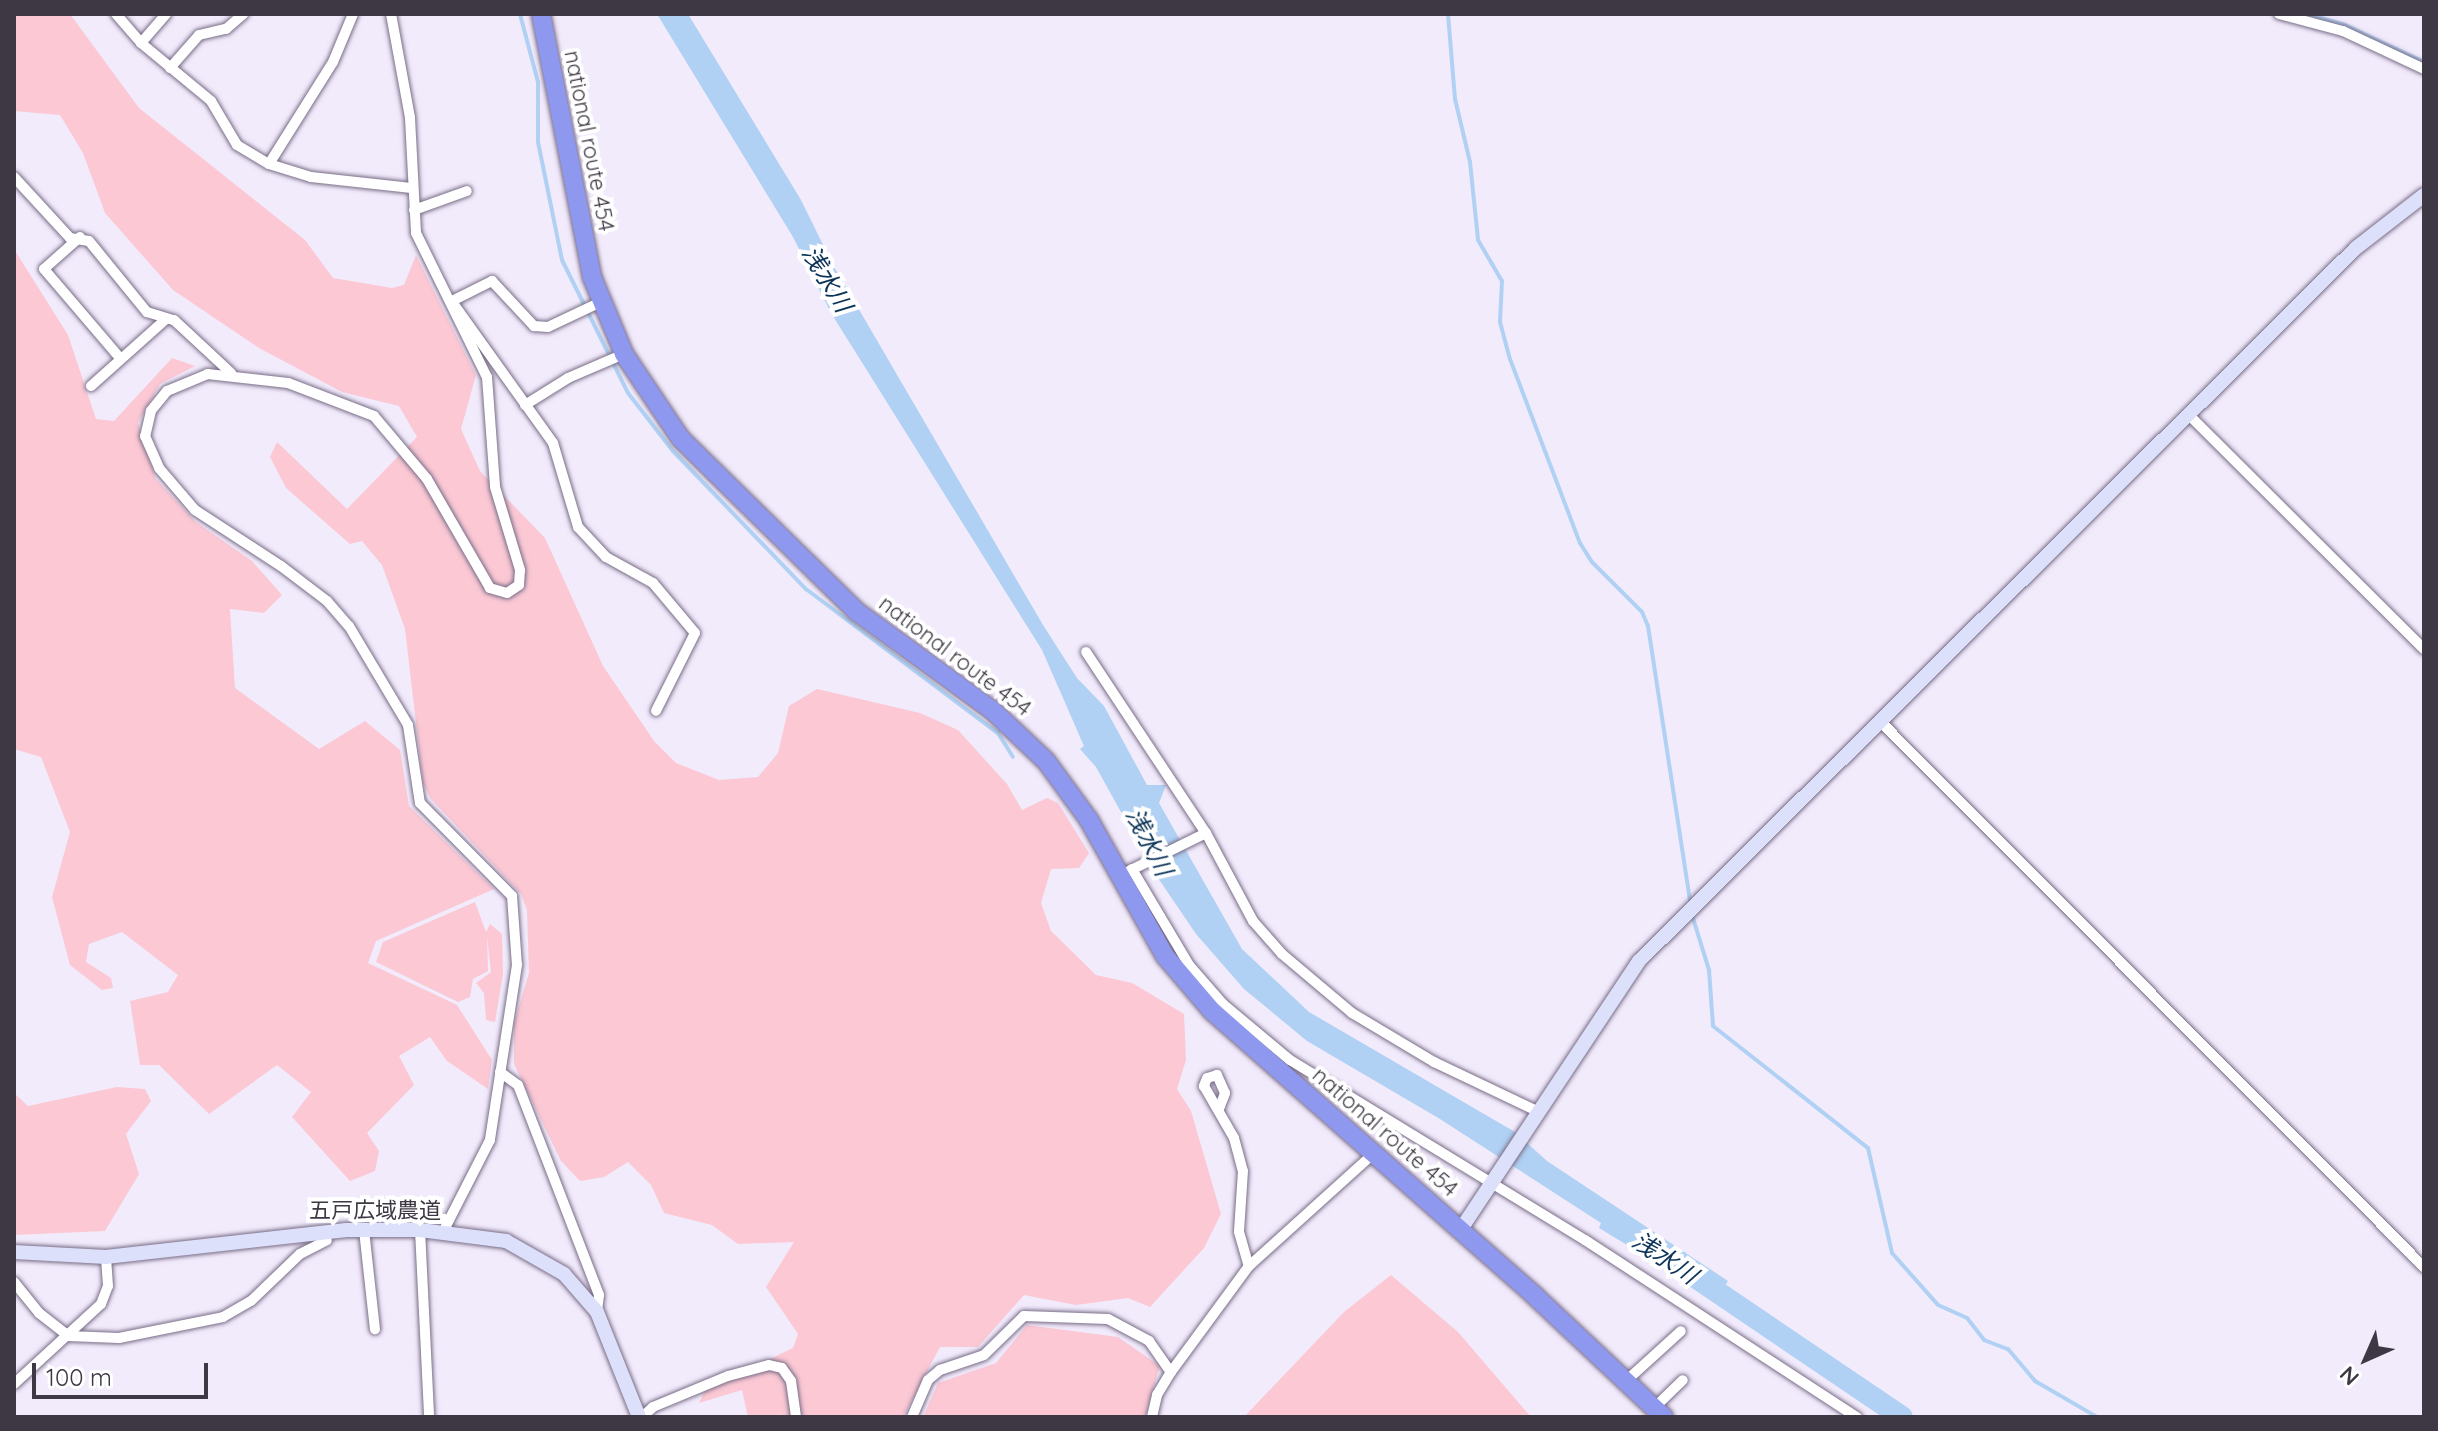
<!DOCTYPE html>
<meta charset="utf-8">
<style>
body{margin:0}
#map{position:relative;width:2438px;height:1431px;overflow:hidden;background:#f2ebfc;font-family:Quicksand,"Noto Sans JP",sans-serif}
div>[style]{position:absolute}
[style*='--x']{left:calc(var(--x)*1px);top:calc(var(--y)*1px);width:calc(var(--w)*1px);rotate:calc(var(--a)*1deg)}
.green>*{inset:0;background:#fbc8d4}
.water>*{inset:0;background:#b0d1f3}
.stream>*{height:4px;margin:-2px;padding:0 2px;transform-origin:2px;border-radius:2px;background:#b0d1f3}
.river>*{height:22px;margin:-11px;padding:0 11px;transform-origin:11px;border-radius:11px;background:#b0d1f3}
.roads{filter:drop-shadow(0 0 2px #796d87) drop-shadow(0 0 2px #796d87)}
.street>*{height:10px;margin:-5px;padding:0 5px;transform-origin:5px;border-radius:5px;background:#fff}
.secondary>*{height:14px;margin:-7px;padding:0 7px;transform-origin:7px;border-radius:7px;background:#dde0fa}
.highway>*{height:18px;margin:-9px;padding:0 9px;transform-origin:9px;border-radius:9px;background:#8f98ef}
span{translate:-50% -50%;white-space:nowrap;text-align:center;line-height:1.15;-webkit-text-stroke:8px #fff;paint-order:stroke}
.street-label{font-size:22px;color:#3e3844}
.water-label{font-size:24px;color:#0c3458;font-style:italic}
.frame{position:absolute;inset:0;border:16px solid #3e3844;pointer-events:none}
.north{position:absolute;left:2326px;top:1319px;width:80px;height:80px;-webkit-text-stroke:6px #fff;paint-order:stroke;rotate:225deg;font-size:22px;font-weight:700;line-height:32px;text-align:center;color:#3e3844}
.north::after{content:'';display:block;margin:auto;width:28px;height:36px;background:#3e3844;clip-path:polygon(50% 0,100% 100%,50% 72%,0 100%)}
.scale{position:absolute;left:32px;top:1363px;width:176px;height:36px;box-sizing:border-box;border:4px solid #3e3844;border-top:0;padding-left:10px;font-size:24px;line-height:28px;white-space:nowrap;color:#3e3844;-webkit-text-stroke:6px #fff;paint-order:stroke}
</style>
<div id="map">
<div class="green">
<i style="clip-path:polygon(14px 14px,70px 14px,139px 108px,305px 240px,333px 278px,392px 288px,404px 285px,416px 255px,476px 375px,461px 429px,480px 471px,545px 538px,603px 666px,654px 741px,676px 763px,719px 780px,758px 777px,778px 753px,789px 706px,817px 689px,920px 713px,958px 730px,1007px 784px,1022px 810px,1047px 798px,1058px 803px,1089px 853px,1079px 868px,1051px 869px,1041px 903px,1051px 931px,1096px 975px,1132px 983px,1184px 1014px,1186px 1060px,1177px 1089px,1191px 1111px,1221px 1214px,1204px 1248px,1150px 1307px,1128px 1298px,1076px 1305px,1024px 1295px,978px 1347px,940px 1347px,903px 1417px,748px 1417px,742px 1390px,699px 1403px,705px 1390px,793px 1348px,798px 1334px,766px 1287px,794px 1242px,738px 1244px,712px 1225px,664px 1213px,651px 1185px,628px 1162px,604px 1177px,580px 1181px,561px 1161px,514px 1064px,514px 1023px,529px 973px,527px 910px,521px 894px,430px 798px,423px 783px,405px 629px,382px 565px,362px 541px,350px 544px,286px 488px,270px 457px,277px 442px,347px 509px,417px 437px,399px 406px,342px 392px,259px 348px,173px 290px,105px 213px,83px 153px,60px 115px,14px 111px)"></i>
<i style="clip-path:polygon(14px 249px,68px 335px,96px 419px,114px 421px,172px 358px,195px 366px,160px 384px,138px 423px,156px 479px,196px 522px,252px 561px,282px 595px,264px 613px,230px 609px,235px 688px,319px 749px,365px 721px,400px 750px,409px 806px,494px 889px,376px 941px,368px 963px,457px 1005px,492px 1060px,488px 1089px,447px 1061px,430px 1037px,399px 1056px,414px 1085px,367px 1133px,379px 1151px,375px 1171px,350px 1181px,292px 1117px,311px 1092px,277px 1065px,209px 1114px,159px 1065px,140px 1065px,130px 1001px,168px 992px,178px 975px,122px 932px,89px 944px,86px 962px,111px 978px,113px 988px,102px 990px,70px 965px,52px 897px,70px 832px,41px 757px,14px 749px)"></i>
<i style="clip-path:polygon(475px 902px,486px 932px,490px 924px,502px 934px,503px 974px,495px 1022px,486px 1020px,484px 993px,476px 983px,491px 972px,487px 936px,488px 971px,473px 979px,470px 997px,458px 1002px,376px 962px,383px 942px)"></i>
<i style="clip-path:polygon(117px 1087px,145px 1089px,151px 1101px,126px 1134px,139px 1174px,105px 1231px,14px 1235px,14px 1093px,28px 1106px)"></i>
<i style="clip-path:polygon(1391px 1275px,1458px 1332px,1531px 1417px,1244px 1417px,1344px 1312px)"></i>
<i style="clip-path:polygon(1027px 1325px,1118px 1337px,1160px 1366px,1145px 1417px,923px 1417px,938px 1383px,996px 1363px)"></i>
</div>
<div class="water">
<i style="clip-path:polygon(657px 14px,688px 14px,801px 200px,833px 265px,1043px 625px,1077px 678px,1104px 706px,1147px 785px,1166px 785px,1159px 803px,1242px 949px,1309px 1012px,1515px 1132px,1547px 1161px,1728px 1281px,1716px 1299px,1599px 1228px,1601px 1223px,1440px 1119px,1307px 1041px,1244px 989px,1196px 934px,1156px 875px,1096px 767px,1080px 749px,1084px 746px,1042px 650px,831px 313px,793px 237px)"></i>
</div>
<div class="stream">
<i style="--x:520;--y:14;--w:70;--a:75.2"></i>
<i style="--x:538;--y:82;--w:60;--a:90"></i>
<i style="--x:538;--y:142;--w:120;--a:78.5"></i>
<i style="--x:562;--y:260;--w:148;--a:63.6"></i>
<i style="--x:628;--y:393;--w:73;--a:52.2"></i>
<i style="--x:673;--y:451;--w:192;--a:46.1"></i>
<i style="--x:806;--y:589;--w:240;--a:36.9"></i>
<i style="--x:998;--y:733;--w:28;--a:58"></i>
<i style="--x:1448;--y:14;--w:85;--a:85.3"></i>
<i style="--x:1455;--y:99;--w:65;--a:76.6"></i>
<i style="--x:1470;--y:162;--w:78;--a:84.1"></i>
<i style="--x:1478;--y:240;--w:48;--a:59.7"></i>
<i style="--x:1502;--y:281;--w:41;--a:92.8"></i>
<i style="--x:1500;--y:322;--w:38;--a:75"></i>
<i style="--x:1510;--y:359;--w:197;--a:69.2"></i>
<i style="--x:1580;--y:543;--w:22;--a:58"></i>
<i style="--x:1592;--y:562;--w:71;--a:45"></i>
<i style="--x:1642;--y:612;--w:15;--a:67"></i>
<i style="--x:1648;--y:626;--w:279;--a:81.3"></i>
<i style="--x:2307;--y:14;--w:37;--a:16"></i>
<i style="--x:2343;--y:24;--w:89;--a:25.1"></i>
<i style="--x:1692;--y:915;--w:58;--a:72.8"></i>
<i style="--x:1709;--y:970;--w:56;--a:85.9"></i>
<i style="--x:1713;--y:1026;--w:197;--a:38.2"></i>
<i style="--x:1868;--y:1148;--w:108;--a:77.1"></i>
<i style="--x:1892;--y:1253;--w:69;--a:48.5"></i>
<i style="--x:1938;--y:1305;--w:32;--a:24"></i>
<i style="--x:1967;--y:1318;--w:28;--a:52"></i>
<i style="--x:1984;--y:1340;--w:26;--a:21"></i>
<i style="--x:2008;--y:1349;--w:42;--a:49.8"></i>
<i style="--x:2035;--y:1381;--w:72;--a:30.1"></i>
</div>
<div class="river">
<i style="--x:1698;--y:1279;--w:246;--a:34.1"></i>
</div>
<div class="roads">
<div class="street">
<i style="--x:116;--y:14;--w:38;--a:49"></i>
<i style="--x:141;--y:43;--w:91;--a:39.6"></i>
<i style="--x:211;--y:101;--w:51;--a:59.4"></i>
<i style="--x:237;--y:145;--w:37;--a:31"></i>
<i style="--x:269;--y:164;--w:44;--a:17.2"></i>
<i style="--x:311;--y:177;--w:101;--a:6.3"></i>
<i style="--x:391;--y:14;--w:106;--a:79.6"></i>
<i style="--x:410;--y:118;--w:115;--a:87"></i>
<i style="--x:416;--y:233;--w:161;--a:63.8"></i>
<i style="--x:487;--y:377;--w:110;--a:85.8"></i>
<i style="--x:495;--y:487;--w:87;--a:73.2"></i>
<i style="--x:520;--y:570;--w:15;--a:94"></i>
<i style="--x:519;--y:585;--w:14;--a:146"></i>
<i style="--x:507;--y:593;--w:18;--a:-164"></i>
<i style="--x:490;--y:588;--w:126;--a:-120"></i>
<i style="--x:427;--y:479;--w:82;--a:-130.1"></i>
<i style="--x:374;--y:416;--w:92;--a:-159"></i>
<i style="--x:288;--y:383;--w:81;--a:-173.6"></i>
<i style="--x:208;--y:374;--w:44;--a:157.5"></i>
<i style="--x:167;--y:391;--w:26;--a:129"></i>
<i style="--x:151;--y:411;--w:26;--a:103"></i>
<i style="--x:145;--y:436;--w:35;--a:66"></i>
<i style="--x:159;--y:468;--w:55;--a:49.4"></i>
<i style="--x:195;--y:510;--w:103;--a:33.1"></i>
<i style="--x:281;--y:566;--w:58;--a:37.3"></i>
<i style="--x:327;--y:601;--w:33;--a:49"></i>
<i style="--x:349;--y:626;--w:115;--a:59.2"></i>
<i style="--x:408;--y:725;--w:79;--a:81.3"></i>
<i style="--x:420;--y:803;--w:131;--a:45.3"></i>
<i style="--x:512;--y:896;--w:69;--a:85.9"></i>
<i style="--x:517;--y:965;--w:177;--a:98.8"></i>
<i style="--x:490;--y:1140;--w:103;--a:117.1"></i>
<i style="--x:2279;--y:14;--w:66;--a:14.9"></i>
<i style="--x:2343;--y:31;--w:89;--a:25.1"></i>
<i style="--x:141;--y:43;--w:38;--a:-49"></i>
<i style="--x:170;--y:68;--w:44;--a:-48.7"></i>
<i style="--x:199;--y:35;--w:28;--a:-13"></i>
<i style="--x:226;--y:29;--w:23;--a:-41"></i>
<i style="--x:269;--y:164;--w:120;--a:-57.9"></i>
<i style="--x:333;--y:62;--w:52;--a:-67.4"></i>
<i style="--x:14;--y:177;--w:83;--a:47.4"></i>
<i style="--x:70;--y:238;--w:19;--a:9"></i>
<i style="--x:89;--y:241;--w:92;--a:50.8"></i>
<i style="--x:147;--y:312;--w:28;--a:17"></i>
<i style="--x:174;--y:320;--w:78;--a:42.9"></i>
<i style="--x:414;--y:210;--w:56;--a:-19.7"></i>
<i style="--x:80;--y:237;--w:48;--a:138.4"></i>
<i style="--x:44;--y:269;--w:118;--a:49.5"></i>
<i style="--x:452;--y:301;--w:45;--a:-26.6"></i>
<i style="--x:492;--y:281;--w:62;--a:47"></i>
<i style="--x:534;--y:326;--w:14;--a:4"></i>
<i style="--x:548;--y:327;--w:59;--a:-25.3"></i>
<i style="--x:455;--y:306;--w:168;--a:54.4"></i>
<i style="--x:553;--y:443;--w:88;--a:73.4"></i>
<i style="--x:578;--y:527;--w:41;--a:47"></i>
<i style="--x:606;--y:557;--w:54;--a:29"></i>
<i style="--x:653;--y:583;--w:65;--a:50"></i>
<i style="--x:695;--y:633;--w:87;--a:116.6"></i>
<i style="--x:91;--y:386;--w:101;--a:-41.8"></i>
<i style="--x:525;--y:405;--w:51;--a:-32.1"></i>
<i style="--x:568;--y:378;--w:61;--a:-23.2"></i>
<i style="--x:2189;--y:415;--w:332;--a:44.9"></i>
<i style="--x:1086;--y:652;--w:217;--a:56.5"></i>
<i style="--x:1206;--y:833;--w:100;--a:61.9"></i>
<i style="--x:1253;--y:921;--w:44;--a:48.7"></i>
<i style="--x:1282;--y:954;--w:92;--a:40.1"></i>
<i style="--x:1352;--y:1013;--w:96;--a:30.9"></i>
<i style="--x:1434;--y:1062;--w:114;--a:25.4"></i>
<i style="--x:1880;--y:721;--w:771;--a:45.11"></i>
<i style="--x:1132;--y:869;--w:112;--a:59.3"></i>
<i style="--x:1189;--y:965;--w:52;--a:48.9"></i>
<i style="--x:1223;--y:1004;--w:87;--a:39.9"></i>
<i style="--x:1290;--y:1060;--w:346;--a:31.4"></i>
<i style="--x:1585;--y:1240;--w:325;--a:33.1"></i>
<i style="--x:1129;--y:871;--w:86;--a:-26.3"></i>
<i style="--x:500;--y:1072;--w:22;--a:36"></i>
<i style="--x:518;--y:1085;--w:225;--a:68.9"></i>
<i style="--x:599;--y:1295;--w:17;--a:97"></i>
<i style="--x:1219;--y:1109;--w:17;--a:-69"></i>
<i style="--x:1225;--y:1093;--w:20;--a:-114"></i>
<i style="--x:1217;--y:1075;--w:10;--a:163"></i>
<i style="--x:1207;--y:1078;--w:9;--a:111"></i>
<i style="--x:1204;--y:1086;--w:60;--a:60"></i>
<i style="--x:1234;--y:1138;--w:34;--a:75"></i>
<i style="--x:1243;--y:1171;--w:61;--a:93.8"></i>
<i style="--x:1239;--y:1232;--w:35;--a:74"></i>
<i style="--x:364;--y:1230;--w:100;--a:83.7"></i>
<i style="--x:420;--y:1230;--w:187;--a:87.2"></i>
<i style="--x:14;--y:1282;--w:40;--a:51"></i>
<i style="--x:39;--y:1313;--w:37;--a:38"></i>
<i style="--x:68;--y:1336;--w:51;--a:2.2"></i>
<i style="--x:119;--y:1338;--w:106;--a:-11.4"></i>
<i style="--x:223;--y:1317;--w:32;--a:-30"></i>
<i style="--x:251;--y:1301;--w:68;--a:-43.8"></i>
<i style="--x:300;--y:1254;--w:30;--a:-27"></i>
<i style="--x:1626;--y:1381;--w:74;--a:-42.3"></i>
<i style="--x:14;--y:1384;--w:118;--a:-42.6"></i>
<i style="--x:101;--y:1304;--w:19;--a:-69"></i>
<i style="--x:108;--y:1286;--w:29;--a:-94"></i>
<i style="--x:1654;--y:1408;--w:40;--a:-44"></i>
<i style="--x:642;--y:1417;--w:15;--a:-42"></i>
<i style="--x:653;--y:1407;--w:81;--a:-22.5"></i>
<i style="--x:728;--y:1376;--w:42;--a:-15"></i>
<i style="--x:769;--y:1365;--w:13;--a:13"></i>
<i style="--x:782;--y:1368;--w:16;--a:55"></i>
<i style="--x:791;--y:1381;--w:36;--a:82"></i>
<i style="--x:912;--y:1417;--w:40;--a:-66.6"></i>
<i style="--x:928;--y:1380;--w:16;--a:-40"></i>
<i style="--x:940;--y:1370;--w:46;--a:-18.8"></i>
<i style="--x:984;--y:1355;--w:56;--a:-44.3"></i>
<i style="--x:1024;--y:1316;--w:84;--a:2"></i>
<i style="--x:1108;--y:1319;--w:47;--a:28.2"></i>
<i style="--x:1149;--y:1341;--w:38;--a:55"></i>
<i style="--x:1152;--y:1417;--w:23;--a:-77"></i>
<i style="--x:1157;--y:1395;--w:27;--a:-59"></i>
<i style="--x:1171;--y:1372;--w:132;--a:-53.7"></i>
<i style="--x:1249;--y:1266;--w:169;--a:-42.1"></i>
</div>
<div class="secondary">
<i style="--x:1461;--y:1229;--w:322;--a:-56.4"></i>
<i style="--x:1639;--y:961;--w:1011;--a:-44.84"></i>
<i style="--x:2356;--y:248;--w:86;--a:-37.9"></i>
<i style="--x:14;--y:1252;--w:92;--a:3.1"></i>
<i style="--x:106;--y:1257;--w:242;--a:-6.4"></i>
<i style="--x:346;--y:1230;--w:74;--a:0"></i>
<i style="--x:420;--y:1230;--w:87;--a:7.3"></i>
<i style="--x:506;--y:1241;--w:67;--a:29.6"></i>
<i style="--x:564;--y:1274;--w:50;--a:49"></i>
<i style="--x:597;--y:1312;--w:113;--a:68.2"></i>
</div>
<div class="highway">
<i style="--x:541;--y:14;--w:268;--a:79"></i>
<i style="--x:592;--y:277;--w:83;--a:67.4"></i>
<i style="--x:624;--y:354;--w:102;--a:56.2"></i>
<i style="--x:681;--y:439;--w:245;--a:44.5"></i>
<i style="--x:856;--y:611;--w:168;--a:36.1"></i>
<i style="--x:992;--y:710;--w:74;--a:43.4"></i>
<i style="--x:1046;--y:761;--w:73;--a:53.9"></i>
<i style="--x:1089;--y:820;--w:156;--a:60.8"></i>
<i style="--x:1165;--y:956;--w:72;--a:49.5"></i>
<i style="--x:1212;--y:1011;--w:431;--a:41.4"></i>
<i style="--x:1535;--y:1296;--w:177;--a:43.2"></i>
</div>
</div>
<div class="street-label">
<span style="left:589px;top:141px;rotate:79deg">national route 454</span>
<span style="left:955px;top:656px;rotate:37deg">national route 454</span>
<span style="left:1385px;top:1132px;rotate:41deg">national route 454</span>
<span style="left:375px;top:1211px">五戸広域農道</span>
</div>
<div class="water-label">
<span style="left:827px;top:279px;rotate:59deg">浅水川</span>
<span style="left:1149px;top:842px;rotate:63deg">浅水川</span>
<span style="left:1665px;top:1258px;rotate:34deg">浅水川</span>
</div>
<div class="frame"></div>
<div class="north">N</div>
<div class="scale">100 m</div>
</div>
